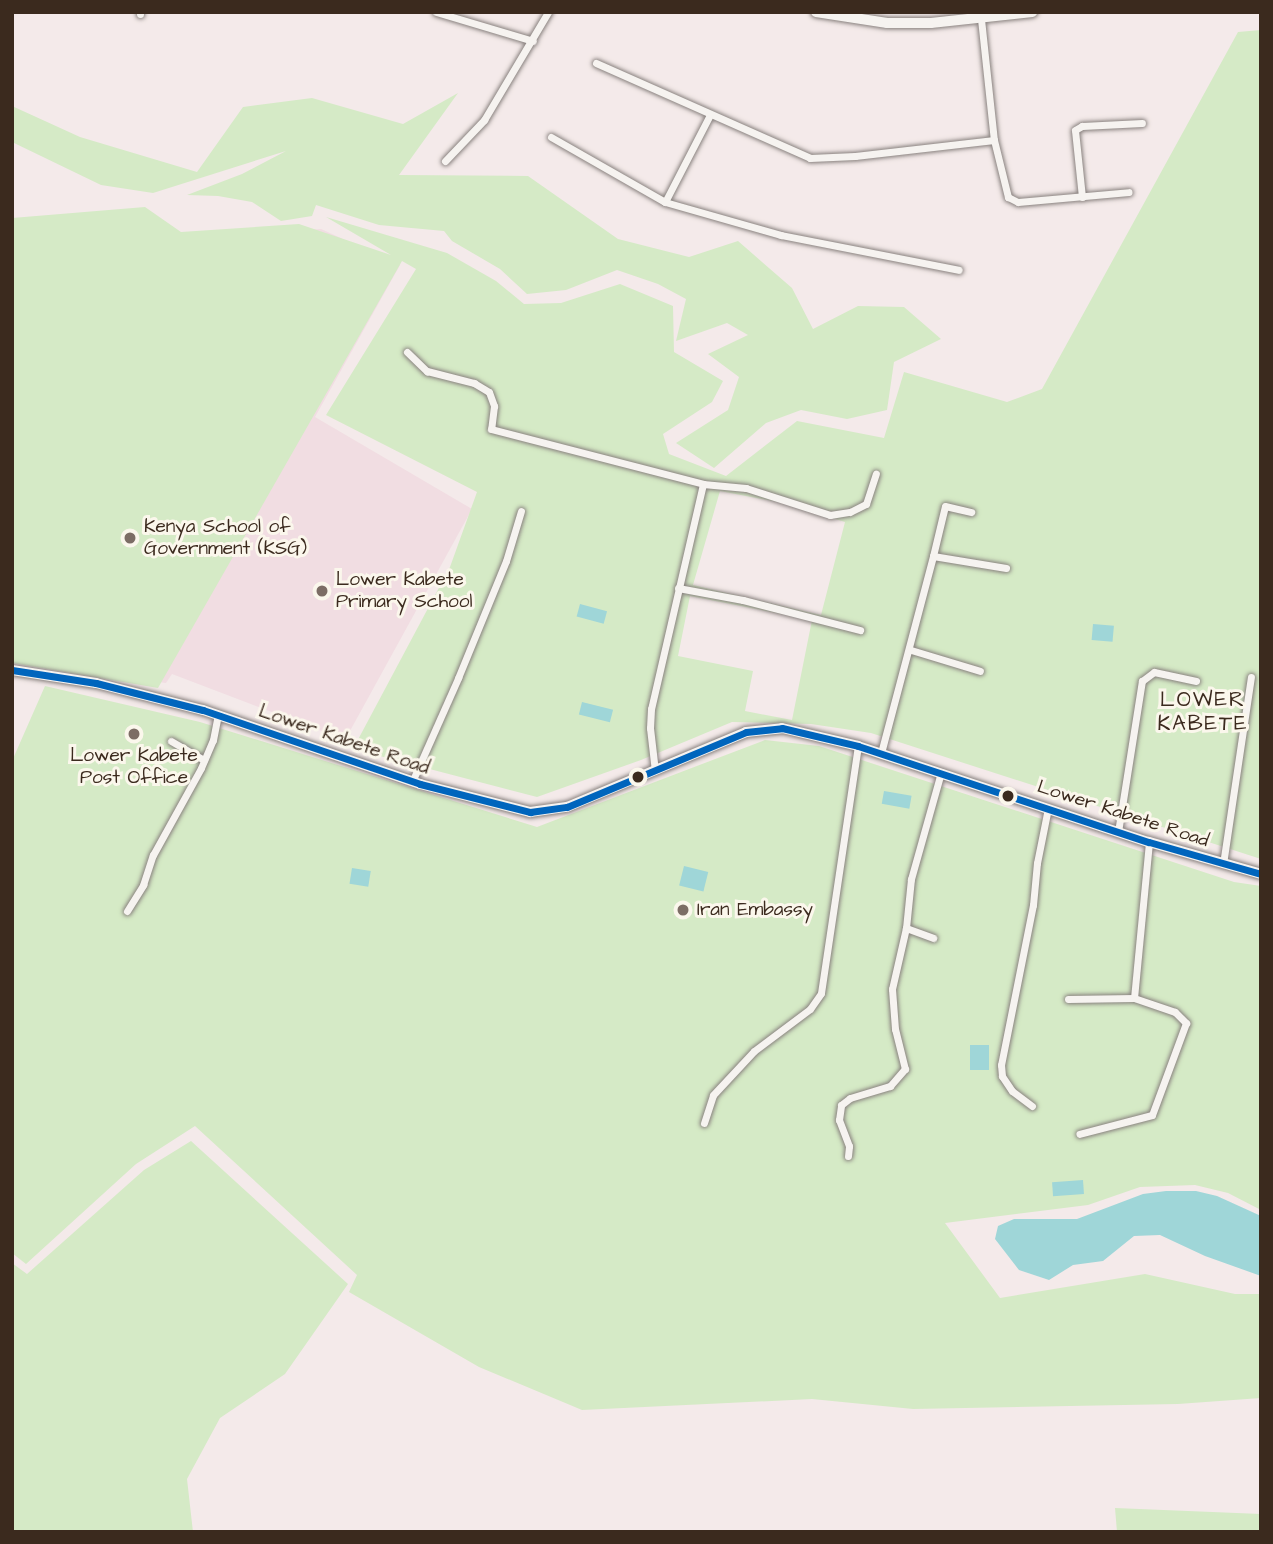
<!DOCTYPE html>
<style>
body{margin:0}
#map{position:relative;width:1273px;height:1544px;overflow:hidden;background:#f4eaea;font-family:"Architects Daughter",sans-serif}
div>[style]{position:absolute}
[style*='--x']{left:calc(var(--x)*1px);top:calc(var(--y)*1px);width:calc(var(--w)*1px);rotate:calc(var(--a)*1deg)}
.built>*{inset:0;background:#f1dde2}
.green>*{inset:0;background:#d5eac6}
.water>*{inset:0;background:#9fd6d8;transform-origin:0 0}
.roads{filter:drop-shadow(0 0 2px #89827f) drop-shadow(0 0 2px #89827f)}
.minor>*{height:7px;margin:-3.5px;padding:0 3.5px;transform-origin:3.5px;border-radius:3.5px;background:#f6f3f0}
.secondary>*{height:10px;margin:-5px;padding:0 5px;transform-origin:5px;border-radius:5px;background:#f6f3f0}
.bus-1>*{height:7px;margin:-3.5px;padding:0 3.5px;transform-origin:3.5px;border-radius:3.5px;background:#0065bd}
.dots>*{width:19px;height:19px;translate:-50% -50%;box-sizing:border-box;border:4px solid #fbf7ec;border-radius:50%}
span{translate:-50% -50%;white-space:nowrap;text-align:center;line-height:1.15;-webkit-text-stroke:6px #fbf7ec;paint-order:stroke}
.poi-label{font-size:19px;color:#3b2a1e}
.left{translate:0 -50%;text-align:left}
.street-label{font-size:19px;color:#3b2a1e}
.neighbourhood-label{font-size:21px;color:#3b2a1e;letter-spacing:2px}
.frame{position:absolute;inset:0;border:14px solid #3b2a1e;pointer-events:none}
</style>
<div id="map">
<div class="built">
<i style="clip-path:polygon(321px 229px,400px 265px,315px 417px,472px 509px,345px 740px,172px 674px,166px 683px,57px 669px,12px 250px)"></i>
</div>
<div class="green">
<i style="clip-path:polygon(evenodd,1261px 30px,1261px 859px,871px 733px,811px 724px,732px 722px,641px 760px,537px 797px,353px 749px,450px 567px,477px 492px,326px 415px,416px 269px,402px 261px,158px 688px,12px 663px,12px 218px,145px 207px,181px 232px,299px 224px,391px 255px,326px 217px,447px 253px,496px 281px,524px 304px,561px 303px,620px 284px,673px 306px,674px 352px,723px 381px,712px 402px,663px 434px,669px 454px,726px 476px,797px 421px,884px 438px,904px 372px,1007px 402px,1042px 389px,1238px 32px,1261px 30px,720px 491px,783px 503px,845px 522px,821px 615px,693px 585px,720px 491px,1261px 30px,690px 596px,812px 620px,792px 720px,745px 711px,753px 671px,678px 656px,690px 596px)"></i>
<i style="clip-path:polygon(458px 93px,399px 175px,528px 176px,618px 239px,689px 257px,738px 241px,792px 288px,813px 329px,858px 306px,904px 307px,941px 339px,894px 362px,887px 410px,847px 419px,801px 410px,766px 423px,714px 468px,676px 443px,728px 410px,739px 377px,708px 354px,748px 335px,727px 323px,676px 341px,686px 299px,658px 284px,617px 270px,566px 290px,527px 294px,500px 269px,452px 241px,444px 231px,379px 225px,316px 205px,312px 216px,281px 221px,252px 202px,218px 196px,187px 195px,242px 174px,286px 151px,153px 193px,101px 185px,12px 142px,12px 106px,80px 137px,197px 172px,243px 107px,312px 98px,403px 124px)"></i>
<i style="clip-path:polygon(45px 686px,200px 722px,537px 827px,765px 740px,819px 746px,1234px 882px,1261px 886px,1261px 1210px,1228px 1193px,1195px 1185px,1140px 1187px,1088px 1205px,945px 1223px,1000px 1298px,1145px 1274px,1235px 1294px,1261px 1294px,1261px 1398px,1178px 1404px,913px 1409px,812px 1399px,582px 1410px,479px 1367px,349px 1292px,357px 1275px,195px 1126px,136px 1164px,26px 1264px,12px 1253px,12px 761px)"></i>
<i style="clip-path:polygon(191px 1141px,348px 1284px,285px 1374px,220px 1418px,187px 1479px,193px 1532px,12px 1532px,12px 1263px,27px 1274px,144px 1170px)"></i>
<i style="clip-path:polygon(1115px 1508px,1261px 1514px,1261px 1532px,1117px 1532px)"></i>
</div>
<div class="water">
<i style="left:580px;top:604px;width:28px;height:13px;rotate:15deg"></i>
<i style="left:1093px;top:624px;width:21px;height:16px;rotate:5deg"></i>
<i style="left:582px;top:702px;width:32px;height:13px;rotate:14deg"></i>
<i style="left:884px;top:791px;width:28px;height:13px;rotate:10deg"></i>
<i style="left:684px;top:866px;width:25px;height:20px;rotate:14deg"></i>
<i style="left:352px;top:868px;width:19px;height:16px;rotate:9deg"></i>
<i style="left:970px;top:1045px;width:19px;height:25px"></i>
<i style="left:1083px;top:1180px;width:14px;height:31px;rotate:86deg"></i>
<i style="clip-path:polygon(1166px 1191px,1196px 1191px,1217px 1196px,1261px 1216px,1261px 1276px,1205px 1256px,1160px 1235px,1134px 1236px,1103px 1261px,1073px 1265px,1049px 1280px,1019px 1270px,995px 1239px,998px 1226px,1014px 1219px,1077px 1219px,1143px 1194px)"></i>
</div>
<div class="roads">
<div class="minor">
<i style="--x:436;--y:12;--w:101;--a:16.6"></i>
<i style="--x:140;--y:14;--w:2;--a:-90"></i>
<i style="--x:981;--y:19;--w:122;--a:83.9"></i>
<i style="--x:994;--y:140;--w:59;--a:76.2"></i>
<i style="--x:1008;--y:197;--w:11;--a:27"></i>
<i style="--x:1018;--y:202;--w:111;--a:-5.1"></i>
<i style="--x:596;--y:63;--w:234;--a:23.9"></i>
<i style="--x:810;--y:158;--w:45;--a:-2.5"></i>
<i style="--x:855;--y:156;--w:140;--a:-6.6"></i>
<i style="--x:551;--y:137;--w:131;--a:29.7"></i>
<i style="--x:665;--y:202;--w:121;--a:15.9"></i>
<i style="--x:781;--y:235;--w:181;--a:11.1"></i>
<i style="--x:445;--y:161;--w:57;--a:-46.4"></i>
<i style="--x:484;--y:120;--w:126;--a:-59.3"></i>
<i style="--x:1082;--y:197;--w:67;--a:-96"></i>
<i style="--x:1075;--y:130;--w:8;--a:-30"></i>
<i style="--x:1082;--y:126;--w:60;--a:-2.9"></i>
<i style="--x:665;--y:202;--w:98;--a:-62.7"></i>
<i style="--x:407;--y:352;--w:28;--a:44"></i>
<i style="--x:427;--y:371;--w:49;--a:14.3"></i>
<i style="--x:474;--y:383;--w:17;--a:31"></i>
<i style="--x:489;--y:392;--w:15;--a:70"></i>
<i style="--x:494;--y:406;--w:23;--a:97"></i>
<i style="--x:491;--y:429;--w:219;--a:14.5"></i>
<i style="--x:703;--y:484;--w:231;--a:103"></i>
<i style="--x:651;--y:709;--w:19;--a:93"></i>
<i style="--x:650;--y:728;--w:43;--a:83.4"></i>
<i style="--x:703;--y:484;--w:43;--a:5.3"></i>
<i style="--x:746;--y:488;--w:88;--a:17.8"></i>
<i style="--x:830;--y:515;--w:20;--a:-9"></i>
<i style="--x:850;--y:512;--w:18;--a:-27"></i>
<i style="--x:866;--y:504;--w:32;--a:-72"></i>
<i style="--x:933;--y:556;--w:51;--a:-76.5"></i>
<i style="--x:945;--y:506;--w:27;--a:13"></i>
<i style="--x:678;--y:588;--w:66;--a:10.5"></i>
<i style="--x:743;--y:600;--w:121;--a:14.4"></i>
<i style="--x:911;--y:650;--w:72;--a:16.9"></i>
<i style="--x:171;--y:741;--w:38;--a:30"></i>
<i style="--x:881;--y:753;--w:204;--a:-75.2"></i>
<i style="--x:933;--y:556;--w:74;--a:9.3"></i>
<i style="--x:412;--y:782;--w:114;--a:-66.1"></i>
<i style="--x:458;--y:678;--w:126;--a:-67.7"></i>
<i style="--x:506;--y:561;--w:52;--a:-73.3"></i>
<i style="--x:1118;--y:832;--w:153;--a:-81"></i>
<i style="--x:1142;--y:681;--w:15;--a:-37"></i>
<i style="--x:1154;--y:672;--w:43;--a:12.1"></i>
<i style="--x:1223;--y:864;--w:189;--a:-81.5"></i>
<i style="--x:127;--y:911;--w:31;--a:-58"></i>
<i style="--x:143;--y:885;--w:32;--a:-72"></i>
<i style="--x:153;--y:855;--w:99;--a:-61.1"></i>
<i style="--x:201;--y:768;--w:30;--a:-67"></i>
<i style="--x:213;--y:740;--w:26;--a:-79"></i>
<i style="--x:906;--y:928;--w:29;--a:20"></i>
<i style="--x:1134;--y:998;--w:157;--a:-84.5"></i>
<i style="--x:1068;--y:999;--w:66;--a:-0.9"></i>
<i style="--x:1134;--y:998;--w:43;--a:18.9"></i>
<i style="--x:1175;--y:1012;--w:16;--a:45"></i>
<i style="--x:1186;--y:1023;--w:98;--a:110.3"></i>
<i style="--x:1152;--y:1115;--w:75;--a:165.4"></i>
<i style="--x:1032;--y:1106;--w:25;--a:-143"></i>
<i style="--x:1012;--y:1091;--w:18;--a:-124"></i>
<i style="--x:1002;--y:1076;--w:11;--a:-95"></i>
<i style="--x:1001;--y:1065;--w:163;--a:-78.7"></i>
<i style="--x:1033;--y:905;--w:42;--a:-84.6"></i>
<i style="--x:1037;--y:863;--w:56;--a:-78.7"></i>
<i style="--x:704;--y:1123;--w:29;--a:-72"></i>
<i style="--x:713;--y:1095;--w:60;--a:-47"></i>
<i style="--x:754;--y:1051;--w:70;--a:-36.9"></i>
<i style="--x:810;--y:1009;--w:19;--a:-55"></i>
<i style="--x:821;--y:993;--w:250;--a:-81.5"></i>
<i style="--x:848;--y:1156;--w:10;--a:-84"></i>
<i style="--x:849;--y:1146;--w:28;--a:-111"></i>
<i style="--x:839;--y:1120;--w:15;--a:-82"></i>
<i style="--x:841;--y:1105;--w:11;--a:-38"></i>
<i style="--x:850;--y:1098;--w:42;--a:-16.7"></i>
<i style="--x:890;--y:1086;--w:23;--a:-49"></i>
<i style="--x:905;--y:1069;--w:41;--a:-104"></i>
<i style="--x:895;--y:1029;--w:40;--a:-94.3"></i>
<i style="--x:892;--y:989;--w:63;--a:-77.1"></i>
<i style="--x:906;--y:928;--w:49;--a:-84.2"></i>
<i style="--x:911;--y:879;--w:111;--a:-74.3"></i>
</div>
<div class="secondary">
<i style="--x:816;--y:12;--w:72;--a:8.8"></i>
<i style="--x:887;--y:23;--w:44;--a:0"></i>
<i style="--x:931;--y:23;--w:102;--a:-6.2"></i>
<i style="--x:12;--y:670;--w:85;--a:8.8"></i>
<i style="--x:96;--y:683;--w:110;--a:14.2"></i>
<i style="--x:203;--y:710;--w:229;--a:18.8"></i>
<i style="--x:420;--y:784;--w:114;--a:14.3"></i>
<i style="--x:530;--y:812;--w:37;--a:-8"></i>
<i style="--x:567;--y:807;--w:194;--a:-22.7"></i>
<i style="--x:746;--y:732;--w:36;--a:-6"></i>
<i style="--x:782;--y:728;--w:78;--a:13.3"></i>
<i style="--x:858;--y:746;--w:306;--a:18.3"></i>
<i style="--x:1149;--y:842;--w:116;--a:15.9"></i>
</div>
</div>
<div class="bus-1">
<i style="--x:12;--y:670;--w:85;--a:8.8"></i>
<i style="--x:96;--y:683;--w:110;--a:14.2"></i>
<i style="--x:203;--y:710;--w:229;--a:18.8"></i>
<i style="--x:420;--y:784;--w:114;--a:14.3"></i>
<i style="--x:530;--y:812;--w:37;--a:-8"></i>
<i style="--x:567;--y:807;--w:194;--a:-22.7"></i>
<i style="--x:746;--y:732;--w:36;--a:-6"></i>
<i style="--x:782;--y:728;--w:78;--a:13.3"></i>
<i style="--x:858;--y:746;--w:306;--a:18.3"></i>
<i style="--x:1149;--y:842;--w:116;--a:15.9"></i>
</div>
<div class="dots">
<i style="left:130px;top:538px;background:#7c6d65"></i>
<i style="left:322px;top:591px;background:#7c6d65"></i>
<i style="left:134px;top:734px;background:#7c6d65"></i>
<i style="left:638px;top:777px;background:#3b2a1e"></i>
<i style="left:1008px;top:796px;background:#3b2a1e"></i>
<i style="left:683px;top:910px;background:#7c6d65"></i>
</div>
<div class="poi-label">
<span class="left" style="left:144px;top:538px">Kenya School of<br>Government (KSG)</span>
<span class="left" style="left:336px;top:591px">Lower Kabete<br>Primary School</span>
<span style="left:134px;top:767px">Lower Kabete<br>Post Office</span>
<span class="left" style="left:697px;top:910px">Iran Embassy</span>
</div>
<div class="street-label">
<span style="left:344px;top:740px;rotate:19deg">Lower Kabete Road</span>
<span style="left:1123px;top:814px;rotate:18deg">Lower Kabete Road</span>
</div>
<div class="neighbourhood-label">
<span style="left:1203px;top:712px">LOWER<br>KABETE</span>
</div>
<div class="frame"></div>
</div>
